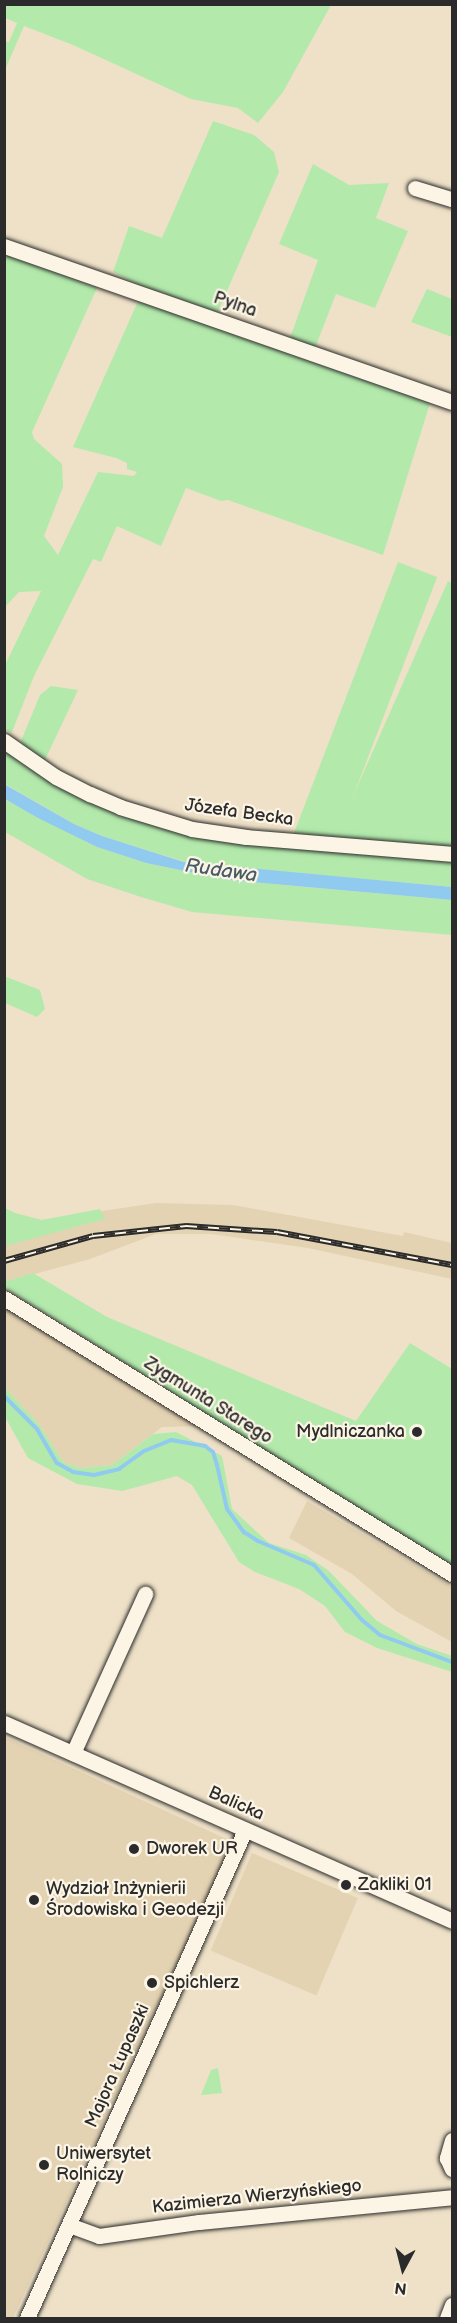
<!DOCTYPE html>
<meta charset="utf-8">
<style>
body{margin:0}
#map{position:relative;width:457px;height:2323px;overflow:hidden;background:#eee1c7;font-family:"Balsamiq Sans",sans-serif}
div>[style]{position:absolute}
[style*='--x']{left:calc(var(--x)*1px);top:calc(var(--y)*1px);width:calc(var(--w)*1px);rotate:calc(var(--a)*1deg)}
.built>*{inset:0;background:#e4d3b2;transform-origin:0 0}
.green>*{inset:0;background:#b3eaac;transform-origin:0 0}
.water>*{inset:0;background:#90caef}
.stream>*{height:4px;margin:-2px;padding:0 2px;transform-origin:2px;border-radius:2px;background:#90caef}
.roads{filter:drop-shadow(0 0 2px #2b2b2b) drop-shadow(0 0 2px #2b2b2b)}
.minor>*{height:15px;margin:-7.5px;padding:0 7.5px;transform-origin:7.5px;border-radius:7.5px;background:#fcf5e5}
.rail>*{height:6px;margin-top:-3px;transform-origin:0;background:repeating-linear-gradient(90deg,#fcf5e5 0 11px,#2b2b2b 0 22px);box-sizing:border-box;border-block:2px solid #2b2b2b}
.dots>*{width:16px;height:16px;translate:-50% -50%;box-sizing:border-box;border:3px solid #fcf5e5;border-radius:50%}
span{translate:-50% -50%;white-space:nowrap;text-align:center;line-height:1.15;-webkit-text-stroke:4.5px #fcf5e5;paint-order:stroke}
.street-label{font-size:18px;color:#2b2b2b}
.poi-label{font-size:18px;color:#2b2b2b}
.right{translate:-100% -50%;text-align:right}
.left{translate:0 -50%;text-align:left}
.water-label{font-size:20px;color:#495b66;font-style:italic}
.frame{position:absolute;inset:0;border:6px solid #2b2b2b;pointer-events:none}
.north{position:absolute;left:373px;top:2239px;width:60px;height:60px;-webkit-text-stroke:4px #fcf5e5;paint-order:stroke;rotate:187deg;font-size:16px;font-weight:700;line-height:24px;text-align:center;color:#2b2b2b}
.north::after{content:'';display:block;margin:auto;width:21px;height:27px;background:#2b2b2b;clip-path:polygon(50% 0,100% 100%,50% 72%,0 100%)}
</style>
<div id="map">
<div class="built">
<i style="clip-path:polygon(156px 1203px,233px 1205px,403px 1236px,404px 1232px,452px 1243px,452px 1279px,308px 1248px,211px 1234px,156px 1234px,90px 1259px,5px 1282px,5px 1234px,42px 1220px)"></i>
<i style="clip-path:polygon(5px 1303px,201px 1426px,162px 1427px,112px 1465px,82px 1468px,64px 1463px,38px 1423px,5px 1388px)"></i>
<i style="clip-path:polygon(307px 1501px,452px 1587px,452px 1642px,396px 1611px,352px 1574px,289px 1538px)"></i>
<i style="clip-path:polygon(5px 1737px,233px 1842px,13px 2318px,5px 2318px)"></i>
<i style="left:252px;top:1853px;width:115px;height:106px;rotate:23deg"></i>
</div>
<div class="green">
<i style="clip-path:polygon(5px 4px,331px 4px,331px 5px,283px 92px,258px 123px,238px 108px,191px 99px,73px 45px,24px 26px,5px 70px,5px 41px,9px 42px,17px 23px,5px 18px)"></i>
<i style="clip-path:polygon(213px 121px,254px 135px,274px 152px,279px 172px,216px 316px,142px 287px,113px 272px,129px 226px,162px 238px)"></i>
<i style="clip-path:polygon(313px 164px,349px 185px,389px 183px,376px 218px,408px 231px,375px 308px,336px 294px,315px 348px,290px 338px,318px 260px,279px 244px)"></i>
<i style="clip-path:polygon(8px 254px,97px 288px,32px 432px,34px 439px,62px 464px,63px 487px,44px 536px,58px 555px,98px 472px,134px 476px,137px 472px,127px 469px,127px 463px,116px 458px,73px 447px,139px 299px,430px 403px,383px 555px,228px 500px,221px 501px,186px 488px,161px 546px,117px 526px,101px 562px,93px 559px,34px 676px,12px 732px,4px 731px,4px 667px,41px 591px,19px 592px,5px 607px,4px 262px)"></i>
<i style="clip-path:polygon(427px 289px,452px 299px,452px 337px,411px 322px)"></i>
<i style="left:398px;top:562px;width:42px;height:297px;rotate:21deg"></i>
<i style="clip-path:polygon(448px 581px,452px 583px,452px 849px,334px 839px)"></i>
<i style="clip-path:polygon(51px 686px,78px 690px,44px 762px,25px 749px,21px 741px,40px 695px)"></i>
<i style="clip-path:polygon(4px 745px,26px 759px,181px 828px,452px 858px,452px 887px,189px 863px,102px 836px,74px 824px,5px 784px)"></i>
<i style="clip-path:polygon(4px 799px,97px 847px,146px 863px,229px 880px,452px 900px,452px 935px,192px 912px,141px 897px,87px 879px,5px 832px)"></i>
<i style="clip-path:polygon(4px 976px,40px 990px,45px 1009px,37px 1017px,5px 1003px)"></i>
<i style="clip-path:polygon(5px 1208px,15px 1213px,42px 1220px,100px 1209px,105px 1219px,5px 1246px)"></i>
<i style="clip-path:polygon(33px 1273px,107px 1317px,356px 1421px,410px 1343px,452px 1369px,452px 1567px,5px 1288px,4px 1282px)"></i>
<i style="clip-path:polygon(5px 1388px,38px 1423px,64px 1463px,82px 1468px,112px 1465px,153px 1434px,176px 1432px,222px 1456px,232px 1509px,269px 1543px,306px 1555px,329px 1571px,377px 1621px,417px 1644px,452px 1656px,452px 1672px,377px 1648px,345px 1632px,325px 1606px,299px 1589px,255px 1572px,239px 1562px,192px 1485px,177px 1476px,122px 1491px,77px 1484px,28px 1458px,5px 1417px)"></i>
<i style="clip-path:polygon(218px 2068px,222px 2093px,201px 2095px,211px 2070px)"></i>
</div>
<div class="water">
<i style="clip-path:polygon(4px 784px,74px 824px,102px 836px,184px 862px,452px 887px,452px 900px,229px 880px,146px 863px,97px 847px,38px 818px,5px 799px)"></i>
</div>
<div class="stream">
<i style="--x:4;--y:1396;--w:47;--a:45"></i>
<i style="--x:37;--y:1429;--w:39;--a:60"></i>
<i style="--x:57;--y:1463;--w:18;--a:29"></i>
<i style="--x:73;--y:1472;--w:21;--a:8"></i>
<i style="--x:94;--y:1475;--w:26;--a:-13"></i>
<i style="--x:119;--y:1469;--w:31;--a:-36"></i>
<i style="--x:144;--y:1451;--w:29;--a:-22"></i>
<i style="--x:171;--y:1440;--w:35;--a:10"></i>
<i style="--x:205;--y:1446;--w:10;--a:37"></i>
<i style="--x:213;--y:1452;--w:14;--a:73"></i>
<i style="--x:217;--y:1465;--w:45;--a:77.2"></i>
<i style="--x:227;--y:1509;--w:29;--a:54"></i>
<i style="--x:244;--y:1532;--w:17;--a:33"></i>
<i style="--x:258;--y:1541;--w:61;--a:23.2"></i>
<i style="--x:314;--y:1565;--w:73;--a:48.9"></i>
<i style="--x:362;--y:1620;--w:23;--a:40"></i>
<i style="--x:380;--y:1635;--w:77;--a:20.6"></i>
</div>
<div class="roads">
<div class="minor">
<i style="--x:415;--y:188;--w:39;--a:17"></i>
<i style="--x:4;--y:246;--w:474;--a:19.2"></i>
<i style="--x:4;--y:741;--w:63;--a:34.7"></i>
<i style="--x:56;--y:777;--w:38;--a:27"></i>
<i style="--x:90;--y:794;--w:33;--a:23"></i>
<i style="--x:120;--y:807;--w:75;--a:17"></i>
<i style="--x:192;--y:829;--w:55;--a:8.4"></i>
<i style="--x:246;--y:837;--w:207;--a:4.7"></i>
<i style="--x:4;--y:1298;--w:526;--a:31.64"></i>
<i style="--x:4;--y:1723;--w:490;--a:23.8"></i>
<i style="--x:73;--y:1753;--w:175;--a:-65.6"></i>
<i style="--x:452;--y:2140;--w:19;--a:106"></i>
<i style="--x:447;--y:2158;--w:12;--a:66"></i>
<i style="--x:69;--y:2225;--w:32;--a:20"></i>
<i style="--x:99;--y:2236;--w:101;--a:-8"></i>
<i style="--x:199;--y:2222;--w:254;--a:-5.6"></i>
<i style="--x:27;--y:2318;--w:534;--a:-65.93"></i>
<i style="--x:447;--y:2318;--w:14;--a:-69"></i>
</div>
</div>
<div class="rail">
<i style="--x:4;--y:1261;--w:92;--a:-15.7"></i>
<i style="--x:93;--y:1236;--w:94;--a:-6.1"></i>
<i style="--x:186;--y:1226;--w:91;--a:3.8"></i>
<i style="--x:277;--y:1232;--w:178;--a:10.7"></i>
</div>
<div class="dots">
<i style="left:417px;top:1432px;background:#2b2b2b"></i>
<i style="left:134px;top:1849px;background:#2b2b2b"></i>
<i style="left:346px;top:1885px;background:#2b2b2b"></i>
<i style="left:34px;top:1900px;background:#2b2b2b"></i>
<i style="left:152px;top:1983px;background:#2b2b2b"></i>
<i style="left:44px;top:2165px;background:#2b2b2b"></i>
</div>
<div class="street-label">
<span style="left:235px;top:305px;rotate:19deg">Pylna</span>
<span style="left:239px;top:813px;rotate:8deg">Józefa Becka</span>
<span style="left:208px;top:1401px;rotate:32deg">Zygmunta Starego</span>
<span style="left:236px;top:1804px;rotate:24deg">Balicka</span>
<span style="left:118px;top:2066px;rotate:-66deg">Majora Łupaszki</span>
<span style="left:257px;top:2197px;rotate:-6deg">Kazimierza Wierzyńskiego</span>
</div>
<div class="poi-label">
<span class="right" style="left:405px;top:1432px">Mydlniczanka</span>
<span class="left" style="left:146px;top:1849px">Dworek UR</span>
<span class="left" style="left:358px;top:1885px">Zakliki 01</span>
<span class="left" style="left:46px;top:1900px">Wydział Inżynierii<br>Środowiska i Geodezji</span>
<span class="left" style="left:164px;top:1983px">Spichlerz</span>
<span class="left" style="left:56px;top:2165px">Uniwersytet<br>Rolniczy</span>
</div>
<div class="water-label">
<span style="left:221px;top:871px;rotate:8deg">Rudawa</span>
</div>
<div class="frame"></div>
<div class="north">N</div>
</div>
